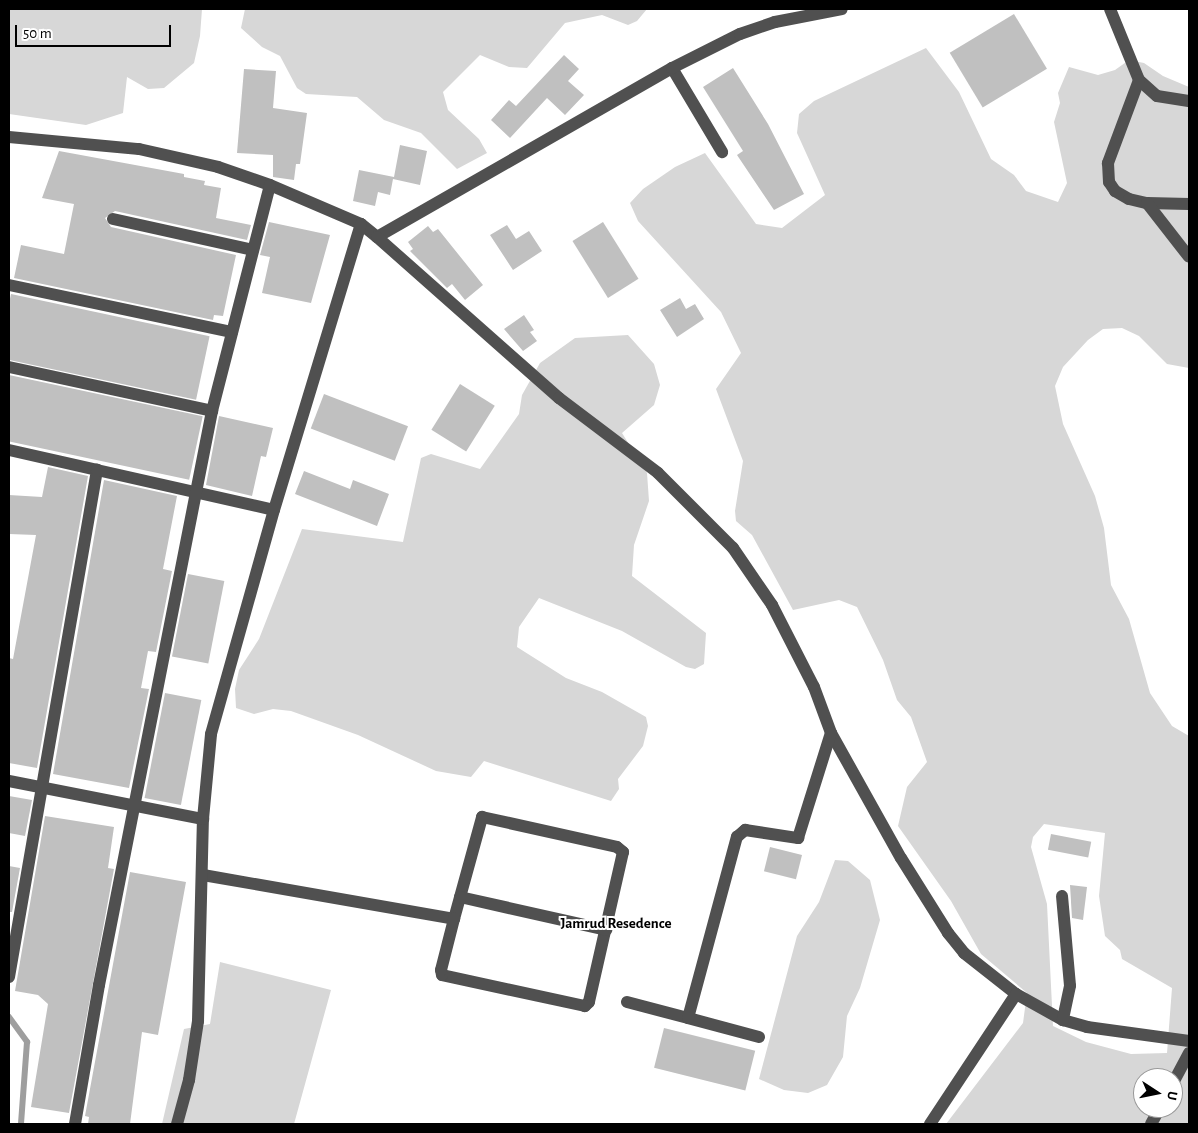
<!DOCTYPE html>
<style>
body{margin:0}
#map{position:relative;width:1198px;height:1133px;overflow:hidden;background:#fff;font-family:"Alegreya Sans",sans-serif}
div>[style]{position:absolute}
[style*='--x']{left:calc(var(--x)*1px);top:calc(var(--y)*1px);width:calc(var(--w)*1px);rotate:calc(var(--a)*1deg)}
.green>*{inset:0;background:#d7d7d7}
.stream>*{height:6px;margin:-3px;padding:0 3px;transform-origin:3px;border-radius:3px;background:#9e9e9e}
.building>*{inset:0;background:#c0c0c0;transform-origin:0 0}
.minor>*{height:12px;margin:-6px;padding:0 6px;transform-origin:6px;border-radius:6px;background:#505050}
span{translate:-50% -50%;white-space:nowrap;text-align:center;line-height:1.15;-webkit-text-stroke:4px #fff;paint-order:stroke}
.neighbourhood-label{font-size:15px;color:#000;font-weight:700}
.frame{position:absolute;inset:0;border:10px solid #000;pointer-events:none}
.north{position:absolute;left:1133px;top:1068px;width:50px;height:50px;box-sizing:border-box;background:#fff;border:1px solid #999;border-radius:50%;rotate:101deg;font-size:14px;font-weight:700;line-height:20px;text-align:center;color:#000}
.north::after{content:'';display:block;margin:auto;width:18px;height:22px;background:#000;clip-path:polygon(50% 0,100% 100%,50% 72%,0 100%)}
.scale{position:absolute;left:15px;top:25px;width:156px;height:22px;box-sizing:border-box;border:2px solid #000;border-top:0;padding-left:6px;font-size:15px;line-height:18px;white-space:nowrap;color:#000;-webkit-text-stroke:4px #fff;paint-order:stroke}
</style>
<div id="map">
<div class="green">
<i style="clip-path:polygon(9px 9px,202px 9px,200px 36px,194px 63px,164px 88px,148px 89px,127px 77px,123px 113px,86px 125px,9px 114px)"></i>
<i style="clip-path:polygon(245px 9px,647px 9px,637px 21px,628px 25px,602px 15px,565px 23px,527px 68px,509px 67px,480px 55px,443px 92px,448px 110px,479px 139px,487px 153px,457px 169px,421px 133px,384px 120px,357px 97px,306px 94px,297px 88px,280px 56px,262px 47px,241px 28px)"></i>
<i style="clip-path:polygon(evenodd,926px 48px,959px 92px,991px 159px,1014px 175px,1026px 191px,1058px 202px,1067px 183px,1054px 122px,1060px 103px,1058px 93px,1069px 67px,1098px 75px,1115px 70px,1129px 60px,1144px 63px,1163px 76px,1189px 87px,1189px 368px,1167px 364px,1139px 336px,1122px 328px,1103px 329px,1088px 340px,1063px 367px,1055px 386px,1063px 424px,1095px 496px,1104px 528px,1111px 585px,1129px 619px,1150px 693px,1172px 726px,1189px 736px,1189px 1124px,946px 1124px,1023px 1023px,1027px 993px,981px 954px,951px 901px,898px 826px,907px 787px,927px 762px,911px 717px,897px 700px,883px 660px,857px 607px,839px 600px,793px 610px,752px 535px,736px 521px,735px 511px,743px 461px,716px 389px,741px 353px,721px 312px,638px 221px,630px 203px,643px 189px,675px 167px,705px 153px,756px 224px,782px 228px,825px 195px,797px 133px,799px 114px,814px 101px,926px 48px,1044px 824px,1105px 833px,1099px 896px,1105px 936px,1120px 950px,1122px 959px,1172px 988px,1167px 1053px,1131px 1054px,1086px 1042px,1053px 1026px,1047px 904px,1031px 847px,1033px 837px,1044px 824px,926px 48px,1143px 1078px,1173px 1078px,1173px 1108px,1143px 1108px,1143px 1078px)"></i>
<i style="clip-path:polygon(628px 335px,654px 364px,660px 385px,654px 405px,622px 433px,647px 473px,649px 501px,634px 545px,632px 576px,706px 633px,704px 664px,695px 669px,686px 667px,622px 631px,539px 598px,519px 627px,517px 647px,566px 678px,602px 692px,646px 717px,648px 726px,643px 746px,618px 779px,619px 789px,611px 801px,484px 761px,471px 777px,436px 771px,358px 735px,291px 711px,273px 709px,254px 714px,236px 708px,235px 689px,239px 670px,259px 639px,302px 529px,403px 542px,421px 458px,431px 454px,480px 469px,519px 414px,522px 395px,540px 363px,575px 338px)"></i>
<i style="clip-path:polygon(835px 860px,848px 861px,870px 880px,880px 920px,860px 988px,847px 1016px,843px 1057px,827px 1085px,808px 1093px,784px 1090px,759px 1079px,797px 936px,819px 902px)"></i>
<i style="clip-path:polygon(220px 962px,331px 990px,294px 1124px,162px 1124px,184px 1029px,210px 1024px)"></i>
</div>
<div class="stream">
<i style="--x:9;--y:1017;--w:31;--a:54"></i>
<i style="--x:27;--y:1042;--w:82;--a:94.2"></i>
</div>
<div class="building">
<i style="left:1014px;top:14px;width:64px;height:75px;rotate:59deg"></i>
<i style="clip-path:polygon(564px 55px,579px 69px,568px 81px,584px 95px,565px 115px,547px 98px,510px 138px,491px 120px,509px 100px,516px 106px)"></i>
<i style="clip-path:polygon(733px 68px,768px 124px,804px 194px,774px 210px,737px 155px,743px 151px,703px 87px)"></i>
<i style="clip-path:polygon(244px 69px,276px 71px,273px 108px,307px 113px,300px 164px,296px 164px,294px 180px,273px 177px,273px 155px,237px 153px)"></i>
<i style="clip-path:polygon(400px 145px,427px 151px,420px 185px,393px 179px,390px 195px,378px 192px,375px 206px,353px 201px,359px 170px,394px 177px)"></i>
<i style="clip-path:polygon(59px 151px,184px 174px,184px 177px,205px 181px,204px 185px,221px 188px,216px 218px,251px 225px,247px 240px,115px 211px,105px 218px,111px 227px,236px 255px,223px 316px,214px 315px,213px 320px,14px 278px,21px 245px,64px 254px,74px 204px,42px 198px)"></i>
<i style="clip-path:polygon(269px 222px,330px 235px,311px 303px,262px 293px,270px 257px,260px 255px)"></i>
<i style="left:603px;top:222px;width:67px;height:36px;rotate:58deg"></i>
<i style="clip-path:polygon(507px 225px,516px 239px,529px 231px,542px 251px,513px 270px,490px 235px)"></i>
<i style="clip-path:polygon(428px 226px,433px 232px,438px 229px,483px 285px,465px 300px,452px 284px,447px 288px,410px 251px,413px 249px,408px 242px)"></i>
<i style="left:11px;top:294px;width:203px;height:65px;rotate:12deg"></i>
<i style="clip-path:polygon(680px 298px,686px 309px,695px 304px,704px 319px,677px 337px,660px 310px)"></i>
<i style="clip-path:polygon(524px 315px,534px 330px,530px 332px,537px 341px,523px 351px,504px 329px)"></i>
<i style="left:9px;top:375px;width:198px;height:65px;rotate:12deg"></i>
<i style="left:460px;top:384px;width:41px;height:54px;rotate:32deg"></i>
<i style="left:324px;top:394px;width:90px;height:37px;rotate:21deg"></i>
<i style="clip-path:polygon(219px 416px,273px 428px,266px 457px,261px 456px,252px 496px,206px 485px)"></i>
<i style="clip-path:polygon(48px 467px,88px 476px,37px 768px,9px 763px,9px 658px,13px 659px,36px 535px,9px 534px,9px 495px,42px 497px)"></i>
<i style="clip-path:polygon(304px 471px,350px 489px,353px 480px,389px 494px,377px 526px,295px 494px)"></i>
<i style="clip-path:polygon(104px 480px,177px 496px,163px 569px,172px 571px,156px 652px,148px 651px,141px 688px,149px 689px,129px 788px,53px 774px)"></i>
<i style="left:188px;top:574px;width:37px;height:84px;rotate:11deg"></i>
<i style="left:165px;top:693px;width:37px;height:107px;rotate:11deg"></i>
<i style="clip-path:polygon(9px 796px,32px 800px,25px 836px,9px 833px)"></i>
<i style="clip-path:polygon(45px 816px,114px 827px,108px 868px,114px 869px,69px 1113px,31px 1107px,48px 1004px,38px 995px,15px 991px)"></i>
<i style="left:1051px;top:834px;width:41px;height:16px;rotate:11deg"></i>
<i style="left:770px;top:847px;width:33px;height:25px;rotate:14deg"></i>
<i style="clip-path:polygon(9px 866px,20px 868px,12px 912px,9px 912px)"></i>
<i style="clip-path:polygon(130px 872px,186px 882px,158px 1035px,142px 1032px,130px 1124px,88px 1124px,89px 1117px,85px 1116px)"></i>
<i style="clip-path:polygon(1070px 885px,1087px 887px,1083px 920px,1072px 918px)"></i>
<i style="left:664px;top:1028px;width:94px;height:41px;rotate:14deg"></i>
</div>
<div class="minor">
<i style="--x:1110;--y:9;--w:77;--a:67.8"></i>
<i style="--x:1139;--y:80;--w:24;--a:42"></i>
<i style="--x:1157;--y:96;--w:32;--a:9"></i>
<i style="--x:672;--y:68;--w:98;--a:59.2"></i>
<i style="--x:1139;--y:80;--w:89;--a:110.5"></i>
<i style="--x:1108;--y:163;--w:19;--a:87"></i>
<i style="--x:1109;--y:182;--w:11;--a:56"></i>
<i style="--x:1115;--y:191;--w:16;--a:30"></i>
<i style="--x:1129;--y:199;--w:18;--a:13"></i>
<i style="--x:1147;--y:203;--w:42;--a:1.4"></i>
<i style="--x:9;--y:137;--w:131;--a:5.3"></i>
<i style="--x:139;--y:149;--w:81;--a:12.8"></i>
<i style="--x:218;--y:167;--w:55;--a:19.1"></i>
<i style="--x:270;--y:185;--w:99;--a:23.2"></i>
<i style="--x:361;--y:224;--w:21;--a:39"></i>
<i style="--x:377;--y:237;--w:340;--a:-29.8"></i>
<i style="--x:672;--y:68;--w:76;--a:-26.6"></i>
<i style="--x:740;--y:34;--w:37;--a:-19"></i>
<i style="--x:775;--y:22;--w:68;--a:-11"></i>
<i style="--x:1147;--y:203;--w:68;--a:52.1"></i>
<i style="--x:113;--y:219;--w:143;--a:12.5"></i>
<i style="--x:377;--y:237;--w:243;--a:41.5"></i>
<i style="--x:559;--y:398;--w:124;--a:37.1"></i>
<i style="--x:658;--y:473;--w:106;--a:45"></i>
<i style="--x:733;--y:548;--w:69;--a:55.6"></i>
<i style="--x:772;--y:605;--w:92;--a:62.9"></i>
<i style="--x:814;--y:687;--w:49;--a:69.7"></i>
<i style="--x:831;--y:733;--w:143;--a:60.8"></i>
<i style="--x:901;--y:858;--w:89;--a:57.9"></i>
<i style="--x:948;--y:933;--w:26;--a:51"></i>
<i style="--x:964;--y:953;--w:66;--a:38.3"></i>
<i style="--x:1016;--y:994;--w:54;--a:29"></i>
<i style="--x:1063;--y:1020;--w:25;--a:16"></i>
<i style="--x:1087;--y:1027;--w:103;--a:7.8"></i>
<i style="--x:9;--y:285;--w:228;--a:11.9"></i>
<i style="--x:9;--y:367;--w:208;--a:12.2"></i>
<i style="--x:9;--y:450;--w:90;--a:12.8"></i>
<i style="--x:9;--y:781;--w:198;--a:11.1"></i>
<i style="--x:203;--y:875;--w:255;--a:9.9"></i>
<i style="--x:454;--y:919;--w:106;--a:-74.6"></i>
<i style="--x:482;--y:817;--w:138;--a:12.5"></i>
<i style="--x:617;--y:847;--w:8;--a:40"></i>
<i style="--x:623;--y:852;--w:154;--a:102.8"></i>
<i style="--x:589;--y:1002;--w:6;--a:135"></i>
<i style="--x:585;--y:1006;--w:146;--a:-167.8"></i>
<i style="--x:442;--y:975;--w:5;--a:-101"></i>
<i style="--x:441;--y:970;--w:53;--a:-75.7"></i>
<i style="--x:1062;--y:896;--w:90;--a:84.9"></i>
<i style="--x:1070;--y:986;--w:35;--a:102"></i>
<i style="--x:460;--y:897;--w:150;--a:12.7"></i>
<i style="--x:9;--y:977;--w:515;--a:-80.15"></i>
<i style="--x:97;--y:470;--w:181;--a:12.7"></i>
<i style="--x:627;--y:1002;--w:63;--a:14.7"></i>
<i style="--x:759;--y:1037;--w:73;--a:-165"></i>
<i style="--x:688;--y:1018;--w:188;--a:-74.9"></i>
<i style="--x:737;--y:837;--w:11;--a:-41"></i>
<i style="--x:745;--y:830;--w:54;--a:8.6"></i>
<i style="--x:798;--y:838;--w:110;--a:-72.6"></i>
<i style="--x:1173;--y:1083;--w:34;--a:-62"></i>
<i style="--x:75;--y:1124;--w:141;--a:-80.2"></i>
<i style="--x:99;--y:985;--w:585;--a:-78.86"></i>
<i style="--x:212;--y:411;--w:233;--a:-75.6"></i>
<i style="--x:177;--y:1124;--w:46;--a:-74.7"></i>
<i style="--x:189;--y:1080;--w:60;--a:-81.3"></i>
<i style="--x:198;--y:1021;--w:202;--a:-88.6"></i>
<i style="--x:203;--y:819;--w:85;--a:-84.6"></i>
<i style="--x:211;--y:734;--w:233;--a:-74.3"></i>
<i style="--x:274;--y:510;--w:299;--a:-73.1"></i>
<i style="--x:930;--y:1124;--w:156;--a:-56.5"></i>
<i style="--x:1151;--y:1124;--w:18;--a:-61"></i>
</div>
<div class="neighbourhood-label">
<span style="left:616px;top:924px">Jamrud Resedence</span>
</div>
<div class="frame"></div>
<div class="north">U</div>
<div class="scale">50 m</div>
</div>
